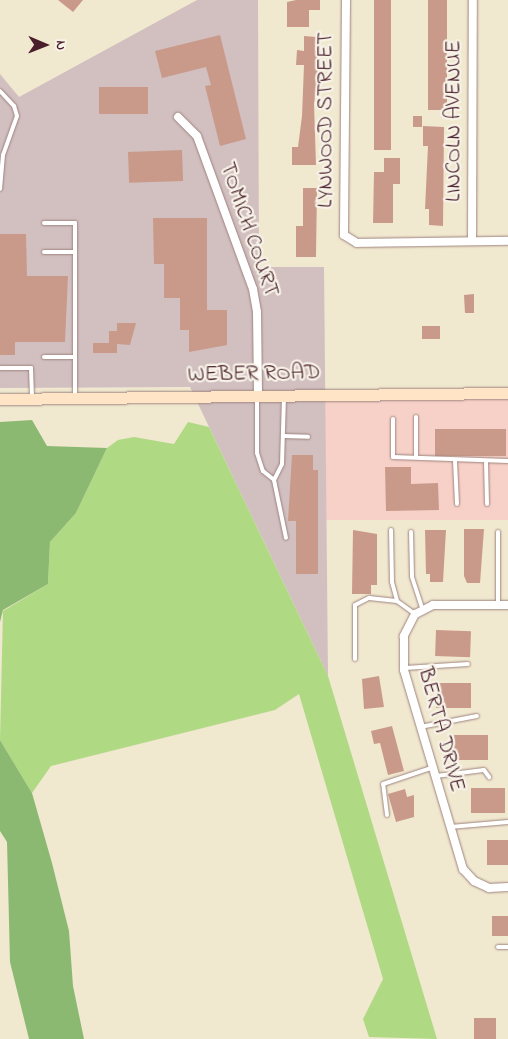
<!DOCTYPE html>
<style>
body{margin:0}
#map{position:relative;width:508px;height:1039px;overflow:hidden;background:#f1e8d0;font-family:"Indie Flower",sans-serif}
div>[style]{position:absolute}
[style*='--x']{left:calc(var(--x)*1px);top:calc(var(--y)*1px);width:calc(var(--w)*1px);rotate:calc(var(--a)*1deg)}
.built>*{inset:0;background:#f7d1c8;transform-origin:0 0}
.industrial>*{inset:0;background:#d2bfc0}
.green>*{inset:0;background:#b0d984}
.forest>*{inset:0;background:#8cb972}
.building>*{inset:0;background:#c99a89;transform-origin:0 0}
.roads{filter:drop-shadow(0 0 1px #9e847e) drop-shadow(0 0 1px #9e847e)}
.service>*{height:4px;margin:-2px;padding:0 2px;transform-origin:2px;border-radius:2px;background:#fff}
.minor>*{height:8px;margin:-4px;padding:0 4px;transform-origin:4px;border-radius:4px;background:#fff}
.secondary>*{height:11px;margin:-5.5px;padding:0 5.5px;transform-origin:5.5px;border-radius:5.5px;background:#ffe4c6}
span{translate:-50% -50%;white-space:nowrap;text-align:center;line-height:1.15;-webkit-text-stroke:4.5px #f7f3e8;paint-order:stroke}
.street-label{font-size:22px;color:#4a1f2b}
.north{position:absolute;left:20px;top:20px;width:50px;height:50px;-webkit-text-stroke:4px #f7f3e8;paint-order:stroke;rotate:91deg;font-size:14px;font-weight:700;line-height:20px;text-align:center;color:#4a1f2b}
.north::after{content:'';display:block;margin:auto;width:18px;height:22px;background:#4a1f2b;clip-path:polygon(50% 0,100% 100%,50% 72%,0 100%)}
</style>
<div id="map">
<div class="built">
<i style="left:508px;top:394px;width:126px;height:183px;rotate:90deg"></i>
</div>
<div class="industrial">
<i style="clip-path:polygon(197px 0,258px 0,259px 267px,324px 267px,328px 676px,190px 387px,0 388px,0 74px,19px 97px)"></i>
</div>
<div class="green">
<i style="clip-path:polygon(188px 422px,209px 427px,328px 676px,437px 1039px,369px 1037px,363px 1019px,383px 979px,299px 694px,275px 710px,51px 766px,32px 793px,0 740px,3px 611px,48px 584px,50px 542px,76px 513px,107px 448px,118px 440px,134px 437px,174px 444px)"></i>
</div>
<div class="forest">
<i style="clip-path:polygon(32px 420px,47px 446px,107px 448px,76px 513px,50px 542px,48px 584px,3px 610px,0 622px,0 422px)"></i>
<i style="clip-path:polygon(0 740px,32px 793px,52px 863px,69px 931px,73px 986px,84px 1039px,29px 1039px,10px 962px,7px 842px,0 831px)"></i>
</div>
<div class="building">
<i style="clip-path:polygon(58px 0,83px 0,73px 12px)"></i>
<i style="clip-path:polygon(296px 0,320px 0,320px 10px,309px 10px,309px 27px,287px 27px,287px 2px)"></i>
<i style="left:374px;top:0;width:17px;height:150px"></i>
<i style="left:428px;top:0;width:19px;height:110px"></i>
<i style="clip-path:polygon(220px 35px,246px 139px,220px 146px,205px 86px,211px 85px,206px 67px,162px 78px,155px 51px)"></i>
<i style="clip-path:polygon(304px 36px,316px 37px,315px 50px,321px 51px,314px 104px,316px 165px,292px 165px,292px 147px,298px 147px,302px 116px,304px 65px,296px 65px,297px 50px,304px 51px)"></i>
<i style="left:148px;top:87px;width:27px;height:49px;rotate:90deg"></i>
<i style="left:413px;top:116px;width:9px;height:11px"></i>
<i style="clip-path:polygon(423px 126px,444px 127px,443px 226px,429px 225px,429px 209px,425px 209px,428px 146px,423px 146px)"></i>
<i style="left:182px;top:150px;width:31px;height:54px;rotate:88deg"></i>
<i style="clip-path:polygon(384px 158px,400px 158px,400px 184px,393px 184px,393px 223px,373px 223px,374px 172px,384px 172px)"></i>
<i style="clip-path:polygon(303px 188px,317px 188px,316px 257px,296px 257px,296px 226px,303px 226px)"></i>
<i style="clip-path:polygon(153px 218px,207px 218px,207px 310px,227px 310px,227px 345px,189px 352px,189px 330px,180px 330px,180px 298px,164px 298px,164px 264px,154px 264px)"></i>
<i style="clip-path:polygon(0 234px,26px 234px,27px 276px,68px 276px,65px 342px,15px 342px,15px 355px,0 355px)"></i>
<i style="clip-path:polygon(474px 294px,474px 313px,465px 313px,464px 295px)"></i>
<i style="clip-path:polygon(117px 323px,136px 323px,130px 345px,117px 344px,117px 353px,93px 353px,93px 343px,109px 343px,109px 331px,117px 331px)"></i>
<i style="left:422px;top:326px;width:18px;height:13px"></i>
<i style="left:506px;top:429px;width:27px;height:71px;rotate:90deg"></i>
<i style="clip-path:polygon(292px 455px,313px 455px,313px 470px,318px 470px,318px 574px,296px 574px,296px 521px,288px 521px)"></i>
<i style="clip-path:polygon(385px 467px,411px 467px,411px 484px,438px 483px,439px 510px,386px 511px)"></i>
<i style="clip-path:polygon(464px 529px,484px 529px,480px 583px,467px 583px,464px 576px)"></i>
<i style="clip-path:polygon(353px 530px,377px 534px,377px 585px,371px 585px,371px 594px,352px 594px)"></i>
<i style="clip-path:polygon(425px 530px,446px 530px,443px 582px,430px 582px,430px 574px,426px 574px)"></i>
<i style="left:436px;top:630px;width:35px;height:26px;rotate:2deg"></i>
<i style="clip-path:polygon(379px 676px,384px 707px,364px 709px,362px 679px)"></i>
<i style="left:436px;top:683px;width:35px;height:25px"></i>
<i style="clip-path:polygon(392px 726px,404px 771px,388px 775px,380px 743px,374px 744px,371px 731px)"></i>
<i style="left:454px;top:735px;width:34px;height:25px"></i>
<i style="left:471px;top:788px;width:34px;height:25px"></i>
<i style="clip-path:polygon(405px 789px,407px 797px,414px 795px,414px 817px,396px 822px,388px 794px)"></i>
<i style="left:487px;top:840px;width:21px;height:25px"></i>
<i style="left:508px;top:916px;width:20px;height:16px;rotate:90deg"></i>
<i style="left:474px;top:1018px;width:22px;height:21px"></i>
</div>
<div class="roads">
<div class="service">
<i style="--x:0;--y:91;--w:21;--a:47"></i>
<i style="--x:14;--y:106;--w:10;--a:73"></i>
<i style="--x:17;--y:116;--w:41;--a:109.7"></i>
<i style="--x:3;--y:155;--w:34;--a:95"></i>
<i style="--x:44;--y:223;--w:31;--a:0"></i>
<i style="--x:75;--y:223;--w:174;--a:90"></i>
<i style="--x:44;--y:252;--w:31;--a:0"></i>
<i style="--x:44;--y:357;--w:31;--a:0"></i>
<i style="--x:0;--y:368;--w:31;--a:0"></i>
<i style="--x:31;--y:368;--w:29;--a:88"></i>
<i style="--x:257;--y:397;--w:56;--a:90"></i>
<i style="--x:257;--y:453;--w:19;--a:72"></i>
<i style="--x:263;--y:471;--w:14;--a:39"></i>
<i style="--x:274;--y:480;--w:18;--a:-63"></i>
<i style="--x:282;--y:464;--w:68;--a:-88.3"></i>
<i style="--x:416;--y:417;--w:39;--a:90"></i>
<i style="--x:393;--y:419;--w:38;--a:90"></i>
<i style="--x:393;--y:457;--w:115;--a:2"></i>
<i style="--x:284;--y:436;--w:24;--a:2"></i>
<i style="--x:455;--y:461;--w:43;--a:87.3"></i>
<i style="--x:486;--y:462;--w:42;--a:88.6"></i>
<i style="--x:274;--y:480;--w:59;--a:78.3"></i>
<i style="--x:391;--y:530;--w:52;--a:88.9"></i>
<i style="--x:392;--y:582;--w:20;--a:75"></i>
<i style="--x:397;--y:601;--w:22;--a:36"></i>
<i style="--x:411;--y:532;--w:45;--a:88.7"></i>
<i style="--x:412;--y:577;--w:36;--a:72"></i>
<i style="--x:498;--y:605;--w:73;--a:-90"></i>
<i style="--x:355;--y:659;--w:54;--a:-90"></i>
<i style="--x:355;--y:605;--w:16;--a:-27"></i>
<i style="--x:369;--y:598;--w:28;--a:6"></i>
<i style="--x:405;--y:668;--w:63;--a:-3.6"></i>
<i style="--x:420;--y:727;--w:58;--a:-10.9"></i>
<i style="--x:436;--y:776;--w:48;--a:-7.1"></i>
<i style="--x:484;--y:770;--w:9;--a:54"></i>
<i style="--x:387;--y:815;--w:31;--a:-97"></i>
<i style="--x:383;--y:784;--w:51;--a:-18.4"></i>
<i style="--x:450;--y:827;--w:58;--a:-4.9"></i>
<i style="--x:498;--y:947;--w:10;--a:0"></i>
</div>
<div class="minor">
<i style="--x:346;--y:0;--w:235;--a:90.5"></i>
<i style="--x:344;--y:235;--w:15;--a:32"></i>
<i style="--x:357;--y:243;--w:151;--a:-0.8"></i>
<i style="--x:178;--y:117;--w:27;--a:45"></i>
<i style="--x:197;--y:136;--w:163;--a:69.9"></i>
<i style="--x:253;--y:289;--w:23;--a:80"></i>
<i style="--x:257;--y:312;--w:82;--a:89.3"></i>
<i style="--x:472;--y:241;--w:241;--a:-89.8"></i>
<i style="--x:508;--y:605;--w:75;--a:180"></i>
<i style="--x:433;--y:605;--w:20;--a:153"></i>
<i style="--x:415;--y:614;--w:25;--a:117"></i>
<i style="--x:404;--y:636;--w:34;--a:90"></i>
<i style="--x:404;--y:670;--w:208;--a:73.5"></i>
<i style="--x:463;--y:869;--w:16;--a:47"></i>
<i style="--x:474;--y:881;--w:17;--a:25"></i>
<i style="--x:489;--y:888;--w:19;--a:-3"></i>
</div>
<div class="secondary">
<i style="--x:0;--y:399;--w:508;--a:-0.68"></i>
</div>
</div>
<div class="street-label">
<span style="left:327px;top:120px;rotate:-90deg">LYNWOOD STREET</span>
<span style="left:455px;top:121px;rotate:-90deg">LINCOLN AVENUE</span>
<span style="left:248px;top:230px;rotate:71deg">TOMICH COURT</span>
<span style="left:254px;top:375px;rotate:-1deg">WEBER ROAD</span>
<span style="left:440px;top:730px;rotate:75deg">BERTA DRIVE</span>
</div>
<div class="north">N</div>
</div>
